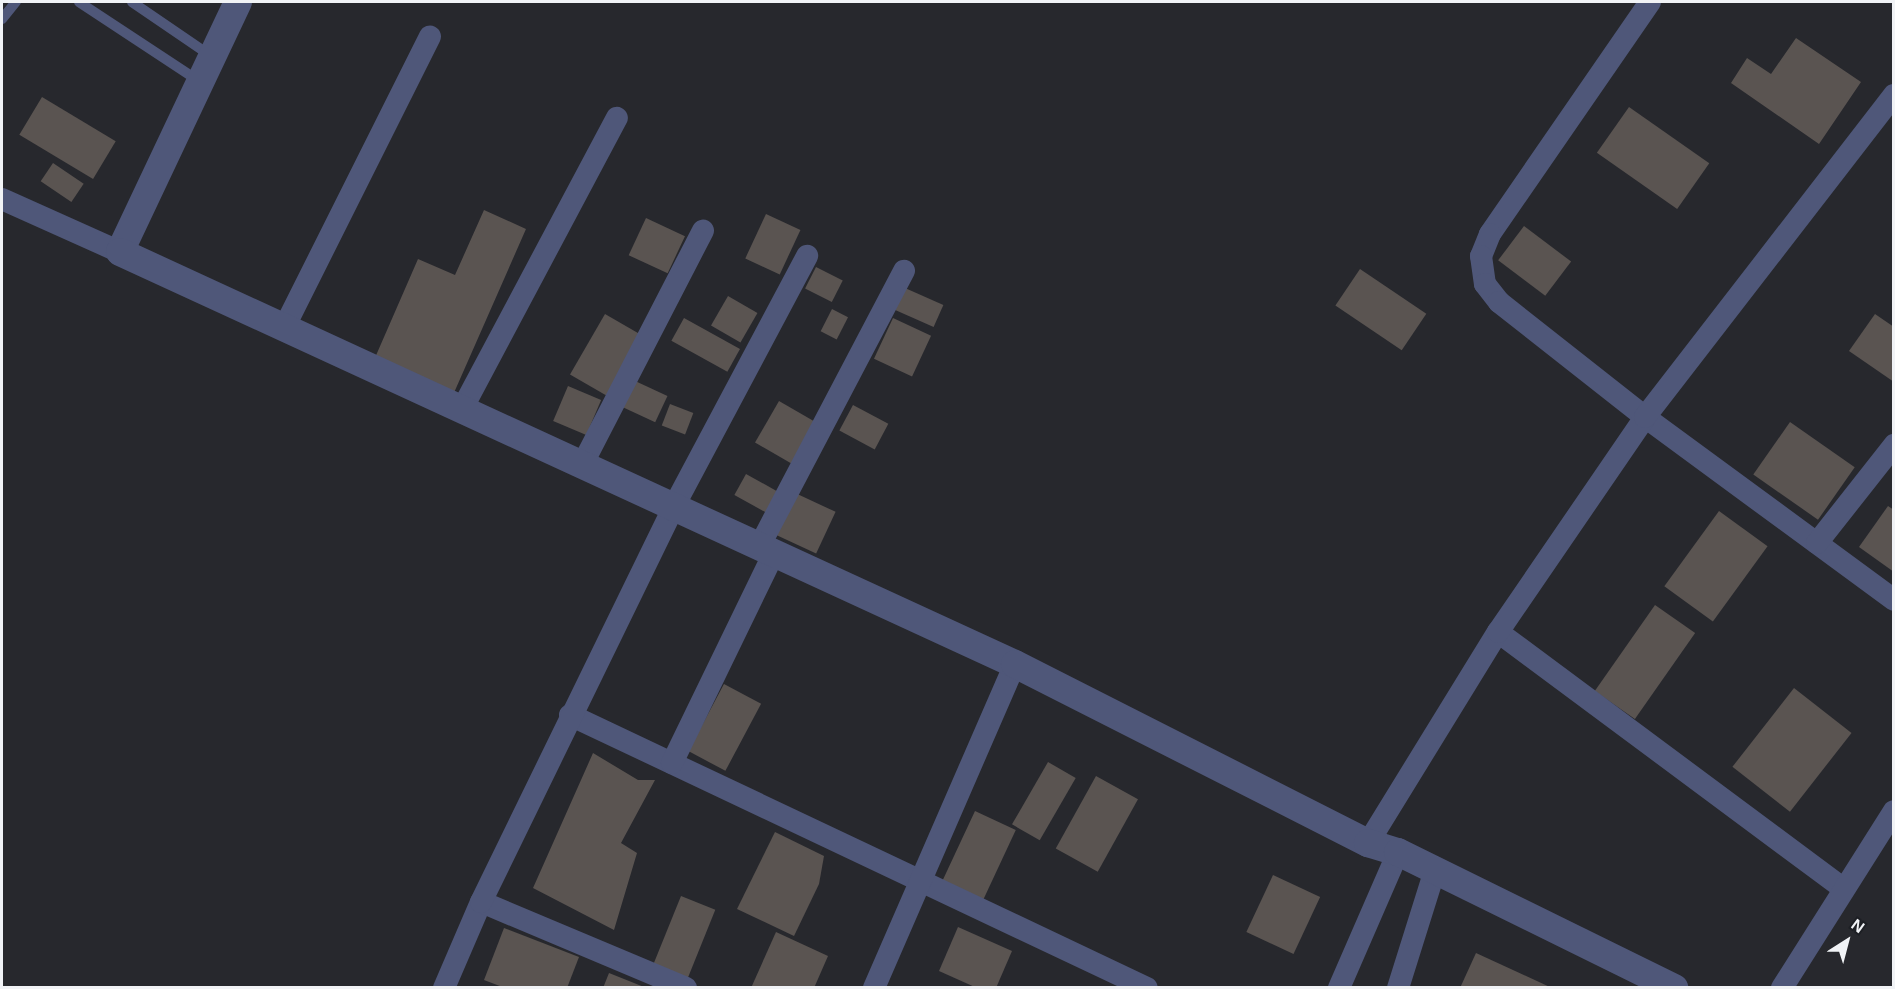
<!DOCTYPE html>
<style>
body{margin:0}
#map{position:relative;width:1895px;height:989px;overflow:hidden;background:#27282d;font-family:Arial,sans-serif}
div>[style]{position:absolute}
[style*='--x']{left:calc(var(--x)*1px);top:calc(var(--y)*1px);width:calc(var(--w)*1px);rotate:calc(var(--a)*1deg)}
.building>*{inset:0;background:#5a5451;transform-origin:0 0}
.service>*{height:10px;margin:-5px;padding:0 5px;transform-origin:5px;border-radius:5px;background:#4f5779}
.minor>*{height:22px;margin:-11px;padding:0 11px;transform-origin:11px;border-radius:11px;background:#4f5779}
.tertiary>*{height:28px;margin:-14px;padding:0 14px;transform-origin:14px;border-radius:14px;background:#4f5779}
span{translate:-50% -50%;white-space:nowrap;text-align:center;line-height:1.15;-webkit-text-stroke:5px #1d1f24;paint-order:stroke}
.frame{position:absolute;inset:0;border:3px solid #f1f3f6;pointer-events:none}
.north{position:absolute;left:1817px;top:911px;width:60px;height:60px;-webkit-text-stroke:4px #1d1f24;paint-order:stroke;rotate:36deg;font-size:16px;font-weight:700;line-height:24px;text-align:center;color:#f1f3f6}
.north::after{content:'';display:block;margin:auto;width:21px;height:27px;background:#f1f3f6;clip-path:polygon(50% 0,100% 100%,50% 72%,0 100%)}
</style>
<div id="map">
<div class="building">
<i style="clip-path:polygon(1796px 38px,1861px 82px,1819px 144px,1731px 83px,1747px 58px,1771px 74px)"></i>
<i style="left:42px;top:97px;width:86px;height:44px;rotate:31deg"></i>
<i style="left:1629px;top:107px;width:98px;height:56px;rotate:35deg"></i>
<i style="left:53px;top:163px;width:37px;height:22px;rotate:34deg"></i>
<i style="clip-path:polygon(484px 210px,526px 229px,453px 395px,374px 360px,418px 259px,455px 275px)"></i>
<i style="left:766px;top:214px;width:38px;height:49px;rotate:25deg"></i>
<i style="left:646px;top:218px;width:43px;height:41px;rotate:25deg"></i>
<i style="left:1524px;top:226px;width:59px;height:43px;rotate:37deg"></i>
<i style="left:816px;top:267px;width:30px;height:24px;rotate:27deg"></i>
<i style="left:1360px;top:269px;width:80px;height:44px;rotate:34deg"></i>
<i style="left:905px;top:288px;width:42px;height:24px;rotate:24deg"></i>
<i style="left:728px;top:296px;width:34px;height:34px;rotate:30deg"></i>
<i style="left:832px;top:309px;width:18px;height:25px;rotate:27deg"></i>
<i style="left:605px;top:314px;width:42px;height:70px;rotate:30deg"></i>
<i style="clip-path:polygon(1875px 314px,1894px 327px,1894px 382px,1849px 351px)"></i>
<i style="left:684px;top:318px;width:64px;height:26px;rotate:29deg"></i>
<i style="left:893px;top:318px;width:42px;height:45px;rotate:25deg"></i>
<i style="left:633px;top:380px;width:38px;height:29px;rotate:25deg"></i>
<i style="left:568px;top:386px;width:36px;height:38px;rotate:23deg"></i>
<i style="left:779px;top:401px;width:43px;height:48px;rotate:30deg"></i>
<i style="left:670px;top:404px;width:25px;height:23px;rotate:21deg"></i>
<i style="left:853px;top:405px;width:40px;height:29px;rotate:28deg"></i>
<i style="left:1790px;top:422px;width:79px;height:64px;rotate:35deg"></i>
<i style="left:746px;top:474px;width:41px;height:24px;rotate:29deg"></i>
<i style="left:793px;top:492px;width:47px;height:46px;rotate:25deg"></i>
<i style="clip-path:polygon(1888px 506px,1894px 510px,1894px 572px,1859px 547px)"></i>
<i style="left:1719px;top:511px;width:60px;height:93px;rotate:36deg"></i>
<i style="left:1655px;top:605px;width:49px;height:105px;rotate:35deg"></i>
<i style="left:724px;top:684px;width:42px;height:76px;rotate:28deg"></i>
<i style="left:1794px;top:688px;width:73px;height:100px;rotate:38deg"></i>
<i style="clip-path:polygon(593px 753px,638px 780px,655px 780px,621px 843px,637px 853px,614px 930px,533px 888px)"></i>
<i style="left:1048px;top:762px;width:32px;height:72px;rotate:30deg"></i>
<i style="left:1096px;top:776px;width:48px;height:83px;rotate:29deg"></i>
<i style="left:975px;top:811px;width:45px;height:77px;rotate:25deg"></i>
<i style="clip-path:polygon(775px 832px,824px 856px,819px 884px,794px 936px,737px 909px)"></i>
<i style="left:1273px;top:875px;width:52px;height:63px;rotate:25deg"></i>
<i style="left:681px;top:896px;width:37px;height:78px;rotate:22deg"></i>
<i style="clip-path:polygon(958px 927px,1012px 951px,996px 988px,977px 988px,939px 971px)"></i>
<i style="clip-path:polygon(504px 928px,579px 957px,567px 988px,505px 988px,484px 980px)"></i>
<i style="clip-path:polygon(776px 932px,828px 956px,814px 988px,751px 988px)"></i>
<i style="clip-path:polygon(1476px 953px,1552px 988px,1460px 988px)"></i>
<i style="clip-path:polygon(609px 973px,644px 987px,644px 988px,603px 988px)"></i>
</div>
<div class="service">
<i style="--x:79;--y:2;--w:144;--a:33.4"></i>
<i style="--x:132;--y:2;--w:96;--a:34.4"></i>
<i style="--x:2;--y:19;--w:22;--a:-51"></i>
</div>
<div class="minor">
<i style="--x:1650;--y:2;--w:282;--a:124.6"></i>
<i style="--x:1490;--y:234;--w:24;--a:112"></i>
<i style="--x:1481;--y:256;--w:28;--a:82"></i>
<i style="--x:1485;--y:284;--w:23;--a:52"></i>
<i style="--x:1499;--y:302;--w:186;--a:38.2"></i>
<i style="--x:1645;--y:417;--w:309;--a:36.3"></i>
<i style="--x:2;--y:199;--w:129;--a:24.2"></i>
<i style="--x:284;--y:328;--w:326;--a:-63.4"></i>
<i style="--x:461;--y:411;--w:332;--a:-62"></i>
<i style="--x:581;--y:467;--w:266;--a:-62.7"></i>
<i style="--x:1817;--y:543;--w:125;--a:-51.8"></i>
<i style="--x:759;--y:547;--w:312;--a:-62.3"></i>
<i style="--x:1498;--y:632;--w:431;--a:36.6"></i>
<i style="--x:570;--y:715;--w:638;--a:25.32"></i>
<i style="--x:672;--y:763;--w:233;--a:-64.1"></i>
<i style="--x:1368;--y:843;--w:248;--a:-58.4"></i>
<i style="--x:1498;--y:632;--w:260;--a:-55.6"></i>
<i style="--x:1645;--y:417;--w:407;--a:-52.3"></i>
<i style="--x:444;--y:988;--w:94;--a:-66.7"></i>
<i style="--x:686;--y:988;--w:222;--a:-157.2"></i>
<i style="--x:481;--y:902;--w:436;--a:-64"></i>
<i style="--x:672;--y:510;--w:288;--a:-62"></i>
<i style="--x:874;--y:988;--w:353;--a:-66.5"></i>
<i style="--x:1339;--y:988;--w:148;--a:-66.5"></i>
<i style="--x:1398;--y:988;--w:124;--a:-72.6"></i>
<i style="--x:1782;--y:988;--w:209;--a:-57.7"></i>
</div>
<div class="tertiary">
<i style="--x:238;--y:2;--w:276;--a:115.3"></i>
<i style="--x:120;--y:252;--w:985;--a:24.72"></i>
<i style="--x:1015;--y:664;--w:396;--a:26.9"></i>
<i style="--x:1368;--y:843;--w:31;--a:17"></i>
<i style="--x:1398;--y:852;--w:308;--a:26.2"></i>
</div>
<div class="frame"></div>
<div class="north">N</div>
</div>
